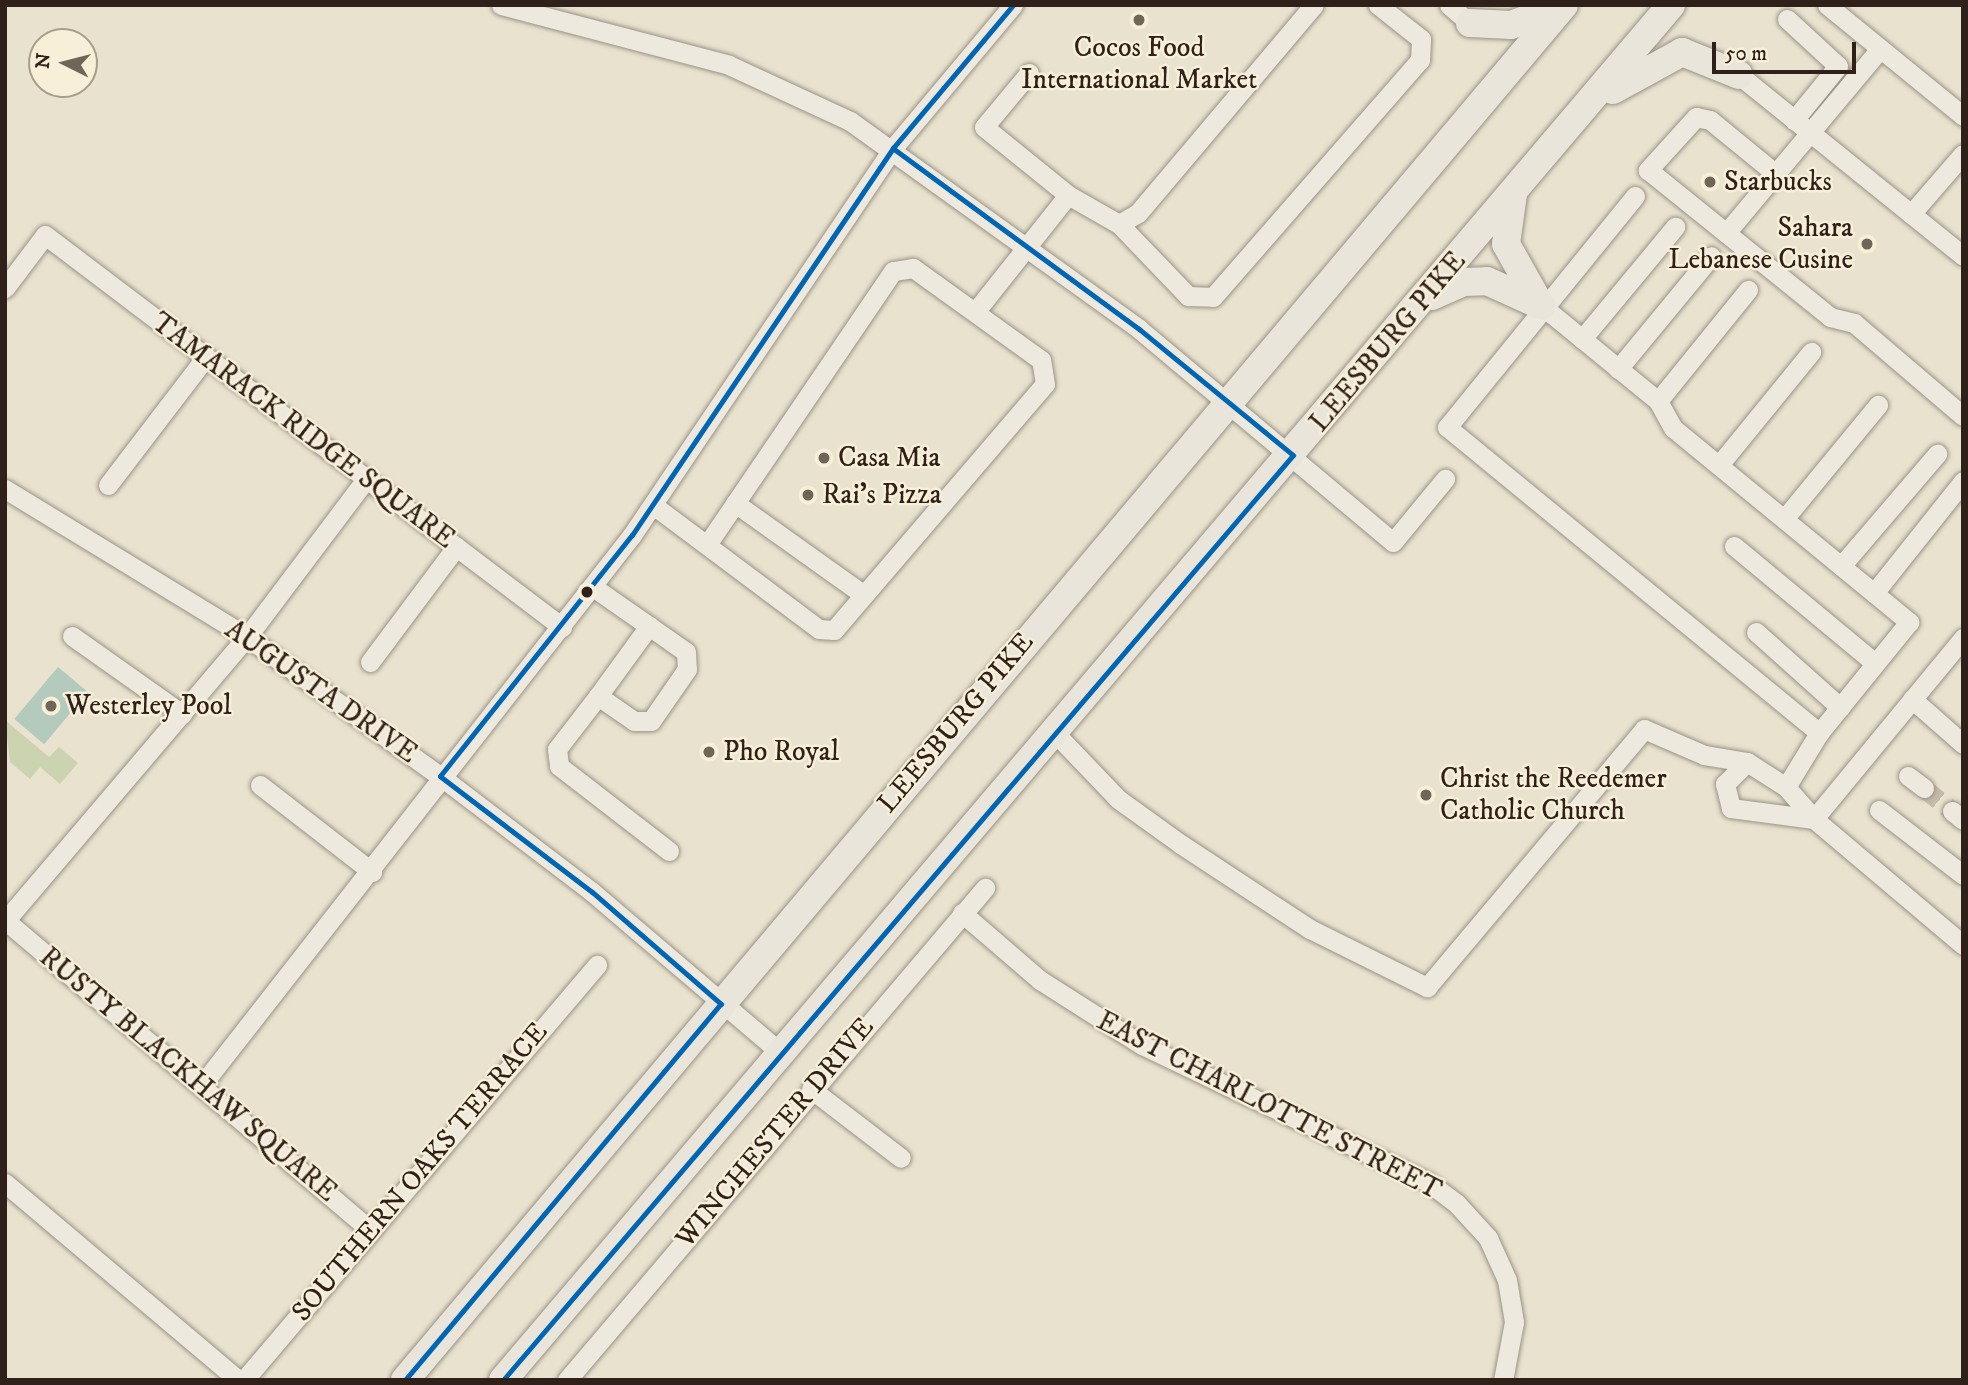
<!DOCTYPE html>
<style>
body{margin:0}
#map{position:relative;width:1968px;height:1385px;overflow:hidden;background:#e9e2ce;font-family:"IM FELL DW Pica",serif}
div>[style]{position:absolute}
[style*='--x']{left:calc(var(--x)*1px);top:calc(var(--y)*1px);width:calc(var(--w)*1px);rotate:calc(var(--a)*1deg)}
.green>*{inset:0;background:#ccd3b1}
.water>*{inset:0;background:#b3cabc;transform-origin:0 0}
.minor-tunnel>*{height:19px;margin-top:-9.5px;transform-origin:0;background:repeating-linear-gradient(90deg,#c4bbaa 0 19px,transparent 0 29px)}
.roads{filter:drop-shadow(0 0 2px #999387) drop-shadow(0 0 2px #999387)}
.minor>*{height:19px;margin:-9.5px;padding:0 9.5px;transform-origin:9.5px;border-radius:9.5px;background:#ede9df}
.highway>*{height:28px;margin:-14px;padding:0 14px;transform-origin:14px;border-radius:14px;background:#eae5da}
.bus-1>*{height:5px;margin:-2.5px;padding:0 2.5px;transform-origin:2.5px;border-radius:2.5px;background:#0066b3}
.dots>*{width:19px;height:19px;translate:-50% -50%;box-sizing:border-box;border:4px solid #f8efd8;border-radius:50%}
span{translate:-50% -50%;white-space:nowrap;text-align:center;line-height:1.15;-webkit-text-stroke:5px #f8efd8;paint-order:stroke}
.poi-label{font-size:28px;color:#2f211a}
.left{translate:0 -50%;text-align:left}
.right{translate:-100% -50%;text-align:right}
.street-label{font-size:28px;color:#2f211a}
.frame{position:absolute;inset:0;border:7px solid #2f211a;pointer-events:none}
.north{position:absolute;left:28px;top:28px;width:70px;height:70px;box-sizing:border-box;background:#f8efd8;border:2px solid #a89d8c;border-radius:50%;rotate:276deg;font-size:19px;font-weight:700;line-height:28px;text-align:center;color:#2f211a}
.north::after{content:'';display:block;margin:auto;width:24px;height:32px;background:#706559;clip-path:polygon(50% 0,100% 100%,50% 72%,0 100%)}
.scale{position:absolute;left:1712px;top:42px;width:144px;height:32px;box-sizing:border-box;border:4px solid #2f211a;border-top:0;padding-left:9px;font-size:21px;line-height:24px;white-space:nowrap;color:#2f211a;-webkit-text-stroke:5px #f8efd8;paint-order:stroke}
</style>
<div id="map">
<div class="green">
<i style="clip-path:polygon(5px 720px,49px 757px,59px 747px,78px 763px,60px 784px,40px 767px,30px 779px,10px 762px)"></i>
</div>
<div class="water">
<i style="left:58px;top:667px;width:39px;height:68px;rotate:40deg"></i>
</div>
<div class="minor-tunnel">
<i style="--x:1924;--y:788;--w:36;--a:39"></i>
</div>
<div class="roads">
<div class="minor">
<i style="--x:501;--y:5;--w:236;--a:14.7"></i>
<i style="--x:729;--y:65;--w:133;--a:24.8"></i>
<i style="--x:850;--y:121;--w:356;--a:35.7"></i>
<i style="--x:1139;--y:329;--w:331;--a:40"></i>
<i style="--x:1393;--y:542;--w:82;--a:-50.5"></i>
<i style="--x:1449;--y:5;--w:28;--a:41"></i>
<i style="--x:1827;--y:5;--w:176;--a:39.2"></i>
<i style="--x:1787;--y:19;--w:69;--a:42.7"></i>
<i style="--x:1838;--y:66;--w:70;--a:129.2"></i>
<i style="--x:1029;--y:73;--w:70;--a:129.8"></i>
<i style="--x:984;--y:127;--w:108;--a:39"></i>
<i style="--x:1739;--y:75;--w:288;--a:38.9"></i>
<i style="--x:1776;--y:174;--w:85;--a:-140.7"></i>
<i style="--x:1710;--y:120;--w:14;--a:-168"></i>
<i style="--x:1696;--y:117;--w:72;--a:132.2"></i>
<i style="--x:1648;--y:170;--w:234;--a:38.9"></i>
<i style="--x:1830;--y:317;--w:25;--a:14"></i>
<i style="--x:1854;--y:323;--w:143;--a:40.5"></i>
<i style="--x:1635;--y:196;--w:298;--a:129.1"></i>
<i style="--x:1447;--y:427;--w:482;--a:39.4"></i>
<i style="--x:1911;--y:214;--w:79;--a:-49.1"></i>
<i style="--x:1119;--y:224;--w:100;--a:46.2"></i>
<i style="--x:1188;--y:296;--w:25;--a:2"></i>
<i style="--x:1213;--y:297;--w:315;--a:-48.9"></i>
<i style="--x:1420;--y:60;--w:21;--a:-87"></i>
<i style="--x:1421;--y:39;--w:55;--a:-141.7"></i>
<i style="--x:1726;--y:233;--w:240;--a:-50.1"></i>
<i style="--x:5;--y:288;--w:66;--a:-53"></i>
<i style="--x:45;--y:235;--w:649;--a:37.17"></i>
<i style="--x:1542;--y:306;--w:150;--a:39.3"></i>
<i style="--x:1658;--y:401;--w:31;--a:61"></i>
<i style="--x:1673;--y:428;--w:306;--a:39.4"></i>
<i style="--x:1909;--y:622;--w:143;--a:129"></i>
<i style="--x:1819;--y:733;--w:63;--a:121.4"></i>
<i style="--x:975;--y:312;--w:149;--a:-51.5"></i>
<i style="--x:1068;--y:195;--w:59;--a:29.6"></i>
<i style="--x:1119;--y:224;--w:22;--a:-30"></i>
<i style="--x:1138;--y:213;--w:272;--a:-49.8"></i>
<i style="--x:1582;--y:339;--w:146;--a:-50.3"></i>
<i style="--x:1618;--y:369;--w:146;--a:-50.5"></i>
<i style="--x:1658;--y:401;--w:143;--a:-51"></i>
<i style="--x:1719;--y:465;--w:146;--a:-50.8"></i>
<i style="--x:108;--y:485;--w:161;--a:-52.6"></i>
<i style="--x:5;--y:489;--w:284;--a:31.4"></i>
<i style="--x:247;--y:637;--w:238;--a:35.8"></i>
<i style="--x:440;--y:776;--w:191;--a:37.3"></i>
<i style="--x:592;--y:892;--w:248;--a:40.4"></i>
<i style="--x:735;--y:503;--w:158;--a:35.5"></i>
<i style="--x:653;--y:505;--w:207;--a:36.8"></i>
<i style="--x:819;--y:629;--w:15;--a:4"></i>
<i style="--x:834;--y:630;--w:324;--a:-49.4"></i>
<i style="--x:1045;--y:384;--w:24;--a:-99"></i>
<i style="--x:1041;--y:360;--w:158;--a:-144.3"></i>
<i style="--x:913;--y:268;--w:20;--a:171"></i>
<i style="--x:893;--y:271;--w:331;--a:124.2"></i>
<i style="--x:1784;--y:519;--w:148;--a:-50.5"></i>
<i style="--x:1734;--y:546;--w:183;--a:39.7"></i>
<i style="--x:1841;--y:566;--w:148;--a:-49.4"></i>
<i style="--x:593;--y:587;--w:68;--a:34.9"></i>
<i style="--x:649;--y:626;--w:45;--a:35.1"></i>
<i style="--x:686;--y:652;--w:17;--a:87"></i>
<i style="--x:687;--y:669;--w:63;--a:124.7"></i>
<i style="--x:651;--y:721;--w:17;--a:180"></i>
<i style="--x:634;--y:721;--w:44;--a:-145.2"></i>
<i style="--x:598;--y:696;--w:87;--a:-53.9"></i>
<i style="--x:1874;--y:593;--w:143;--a:-51.5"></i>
<i style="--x:1756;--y:632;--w:113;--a:41.8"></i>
<i style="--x:72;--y:636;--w:135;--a:35.3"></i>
<i style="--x:1963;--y:638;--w:234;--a:129.5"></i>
<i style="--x:1814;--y:819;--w:195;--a:40.2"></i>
<i style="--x:370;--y:662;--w:144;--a:-53.2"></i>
<i style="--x:598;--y:696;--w:67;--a:127.7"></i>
<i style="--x:557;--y:749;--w:17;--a:83"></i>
<i style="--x:559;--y:766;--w:139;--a:37.7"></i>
<i style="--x:1912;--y:699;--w:68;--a:41.4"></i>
<i style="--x:1055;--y:733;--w:91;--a:46.3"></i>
<i style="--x:1118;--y:799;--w:79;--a:35.7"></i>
<i style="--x:1182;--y:845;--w:153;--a:33.3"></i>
<i style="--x:1310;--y:929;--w:131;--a:26.4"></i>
<i style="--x:1427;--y:987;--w:337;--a:-49.9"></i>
<i style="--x:1644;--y:729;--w:65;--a:23.4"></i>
<i style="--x:1704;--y:755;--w:44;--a:9.2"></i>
<i style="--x:1747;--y:762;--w:46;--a:32.7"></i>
<i style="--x:1786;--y:787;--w:43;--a:48.8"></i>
<i style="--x:1814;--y:819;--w:84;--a:-172.5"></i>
<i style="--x:1731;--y:808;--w:25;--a:-104"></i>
<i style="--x:1725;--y:784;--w:31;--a:-45"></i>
<i style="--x:1908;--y:776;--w:20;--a:37"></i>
<i style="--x:260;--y:785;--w:142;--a:37.8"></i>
<i style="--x:1879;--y:810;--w:106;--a:37.7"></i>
<i style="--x:1952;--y:811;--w:14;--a:39"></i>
<i style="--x:962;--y:913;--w:103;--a:40.7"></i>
<i style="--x:1040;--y:980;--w:121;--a:32.5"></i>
<i style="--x:1142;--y:1045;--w:317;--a:25.6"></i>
<i style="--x:1428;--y:1182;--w:36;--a:37"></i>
<i style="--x:1457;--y:1204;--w:46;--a:47.6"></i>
<i style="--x:1488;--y:1238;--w:46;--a:65.7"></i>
<i style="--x:1507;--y:1280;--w:43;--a:80.5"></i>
<i style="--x:1514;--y:1322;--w:59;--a:100.7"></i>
<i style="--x:5;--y:921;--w:373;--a:-49.6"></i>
<i style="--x:247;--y:637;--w:198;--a:-53"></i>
<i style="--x:6;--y:921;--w:478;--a:40.3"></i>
<i style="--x:201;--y:1086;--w:700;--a:-51.97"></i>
<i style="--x:632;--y:535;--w:467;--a:-56"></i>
<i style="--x:893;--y:148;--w:187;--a:-50"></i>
<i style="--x:811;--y:1089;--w:113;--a:37.5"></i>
<i style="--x:5;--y:1183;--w:305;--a:40.2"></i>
<i style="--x:244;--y:1380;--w:545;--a:-49.62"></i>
<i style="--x:567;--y:1380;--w:646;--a:-49.65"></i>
</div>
<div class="highway">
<i style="--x:1470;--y:23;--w:41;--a:2.8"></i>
<i style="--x:1511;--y:25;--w:53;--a:-20.8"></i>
<i style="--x:1613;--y:90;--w:79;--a:-28.8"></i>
<i style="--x:1682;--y:52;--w:61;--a:22"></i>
<i style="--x:1513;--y:194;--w:50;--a:98"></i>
<i style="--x:1506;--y:244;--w:65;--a:60.7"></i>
<i style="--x:1432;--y:296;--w:34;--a:-24"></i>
<i style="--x:1463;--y:282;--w:24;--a:-2"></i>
<i style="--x:1487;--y:281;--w:60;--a:24.4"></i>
<i style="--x:405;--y:1380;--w:1798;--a:-49.87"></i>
<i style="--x:503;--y:1380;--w:1804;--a:-49.65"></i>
</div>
</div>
<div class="bus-1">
<i style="--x:405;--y:1380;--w:491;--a:-50"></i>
<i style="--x:721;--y:1004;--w:171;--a:-139"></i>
<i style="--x:592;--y:892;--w:191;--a:-142.7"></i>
<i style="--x:440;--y:776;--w:308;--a:-51.5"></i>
<i style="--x:632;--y:535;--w:467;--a:-56"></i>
<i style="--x:893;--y:148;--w:187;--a:-50"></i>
<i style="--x:503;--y:1380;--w:1216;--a:-49.5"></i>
<i style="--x:1293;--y:455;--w:199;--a:-140.7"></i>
<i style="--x:1139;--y:329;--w:305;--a:-143.7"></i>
</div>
<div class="dots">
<i style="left:1139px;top:20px;background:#706559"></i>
<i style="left:1710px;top:182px;background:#706559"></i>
<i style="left:1867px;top:244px;background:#706559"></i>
<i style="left:824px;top:458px;background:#706559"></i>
<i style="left:808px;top:495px;background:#706559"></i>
<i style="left:587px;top:592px;background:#2f211a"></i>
<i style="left:51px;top:706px;background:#706559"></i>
<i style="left:709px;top:752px;background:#706559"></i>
<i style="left:1426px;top:795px;background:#706559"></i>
</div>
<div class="poi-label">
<span style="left:1139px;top:64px">Cocos Food<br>International Market</span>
<span class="left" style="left:1724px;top:182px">Starbucks</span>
<span class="right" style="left:1853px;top:244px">Sahara<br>Lebanese Cusine</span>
<span class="left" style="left:838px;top:458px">Casa Mia</span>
<span class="left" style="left:822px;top:495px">Rai's Pizza</span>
<span class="left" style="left:65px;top:706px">Westerley Pool</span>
<span class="left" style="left:723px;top:752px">Pho Royal</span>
<span class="left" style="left:1440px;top:795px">Christ the Reedemer<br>Catholic Church</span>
</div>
<div class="street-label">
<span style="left:1388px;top:342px;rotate:-50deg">LEESBURG PIKE</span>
<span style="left:303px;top:431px;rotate:37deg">TAMARACK RIDGE SQUARE</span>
<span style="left:321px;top:692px;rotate:35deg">AUGUSTA DRIVE</span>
<span style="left:956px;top:723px;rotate:-50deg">LEESBURG PIKE</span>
<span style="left:188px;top:1075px;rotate:40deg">RUSTY BLACKHAW SQUARE</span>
<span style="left:1269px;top:1106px;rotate:27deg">EAST CHARLOTTE STREET</span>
<span style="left:775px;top:1133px;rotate:-50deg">WINCHESTER DRIVE</span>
<span style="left:420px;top:1172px;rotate:-50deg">SOUTHERN OAKS TERRACE</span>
</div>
<div class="frame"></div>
<div class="north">N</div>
<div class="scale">50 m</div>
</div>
